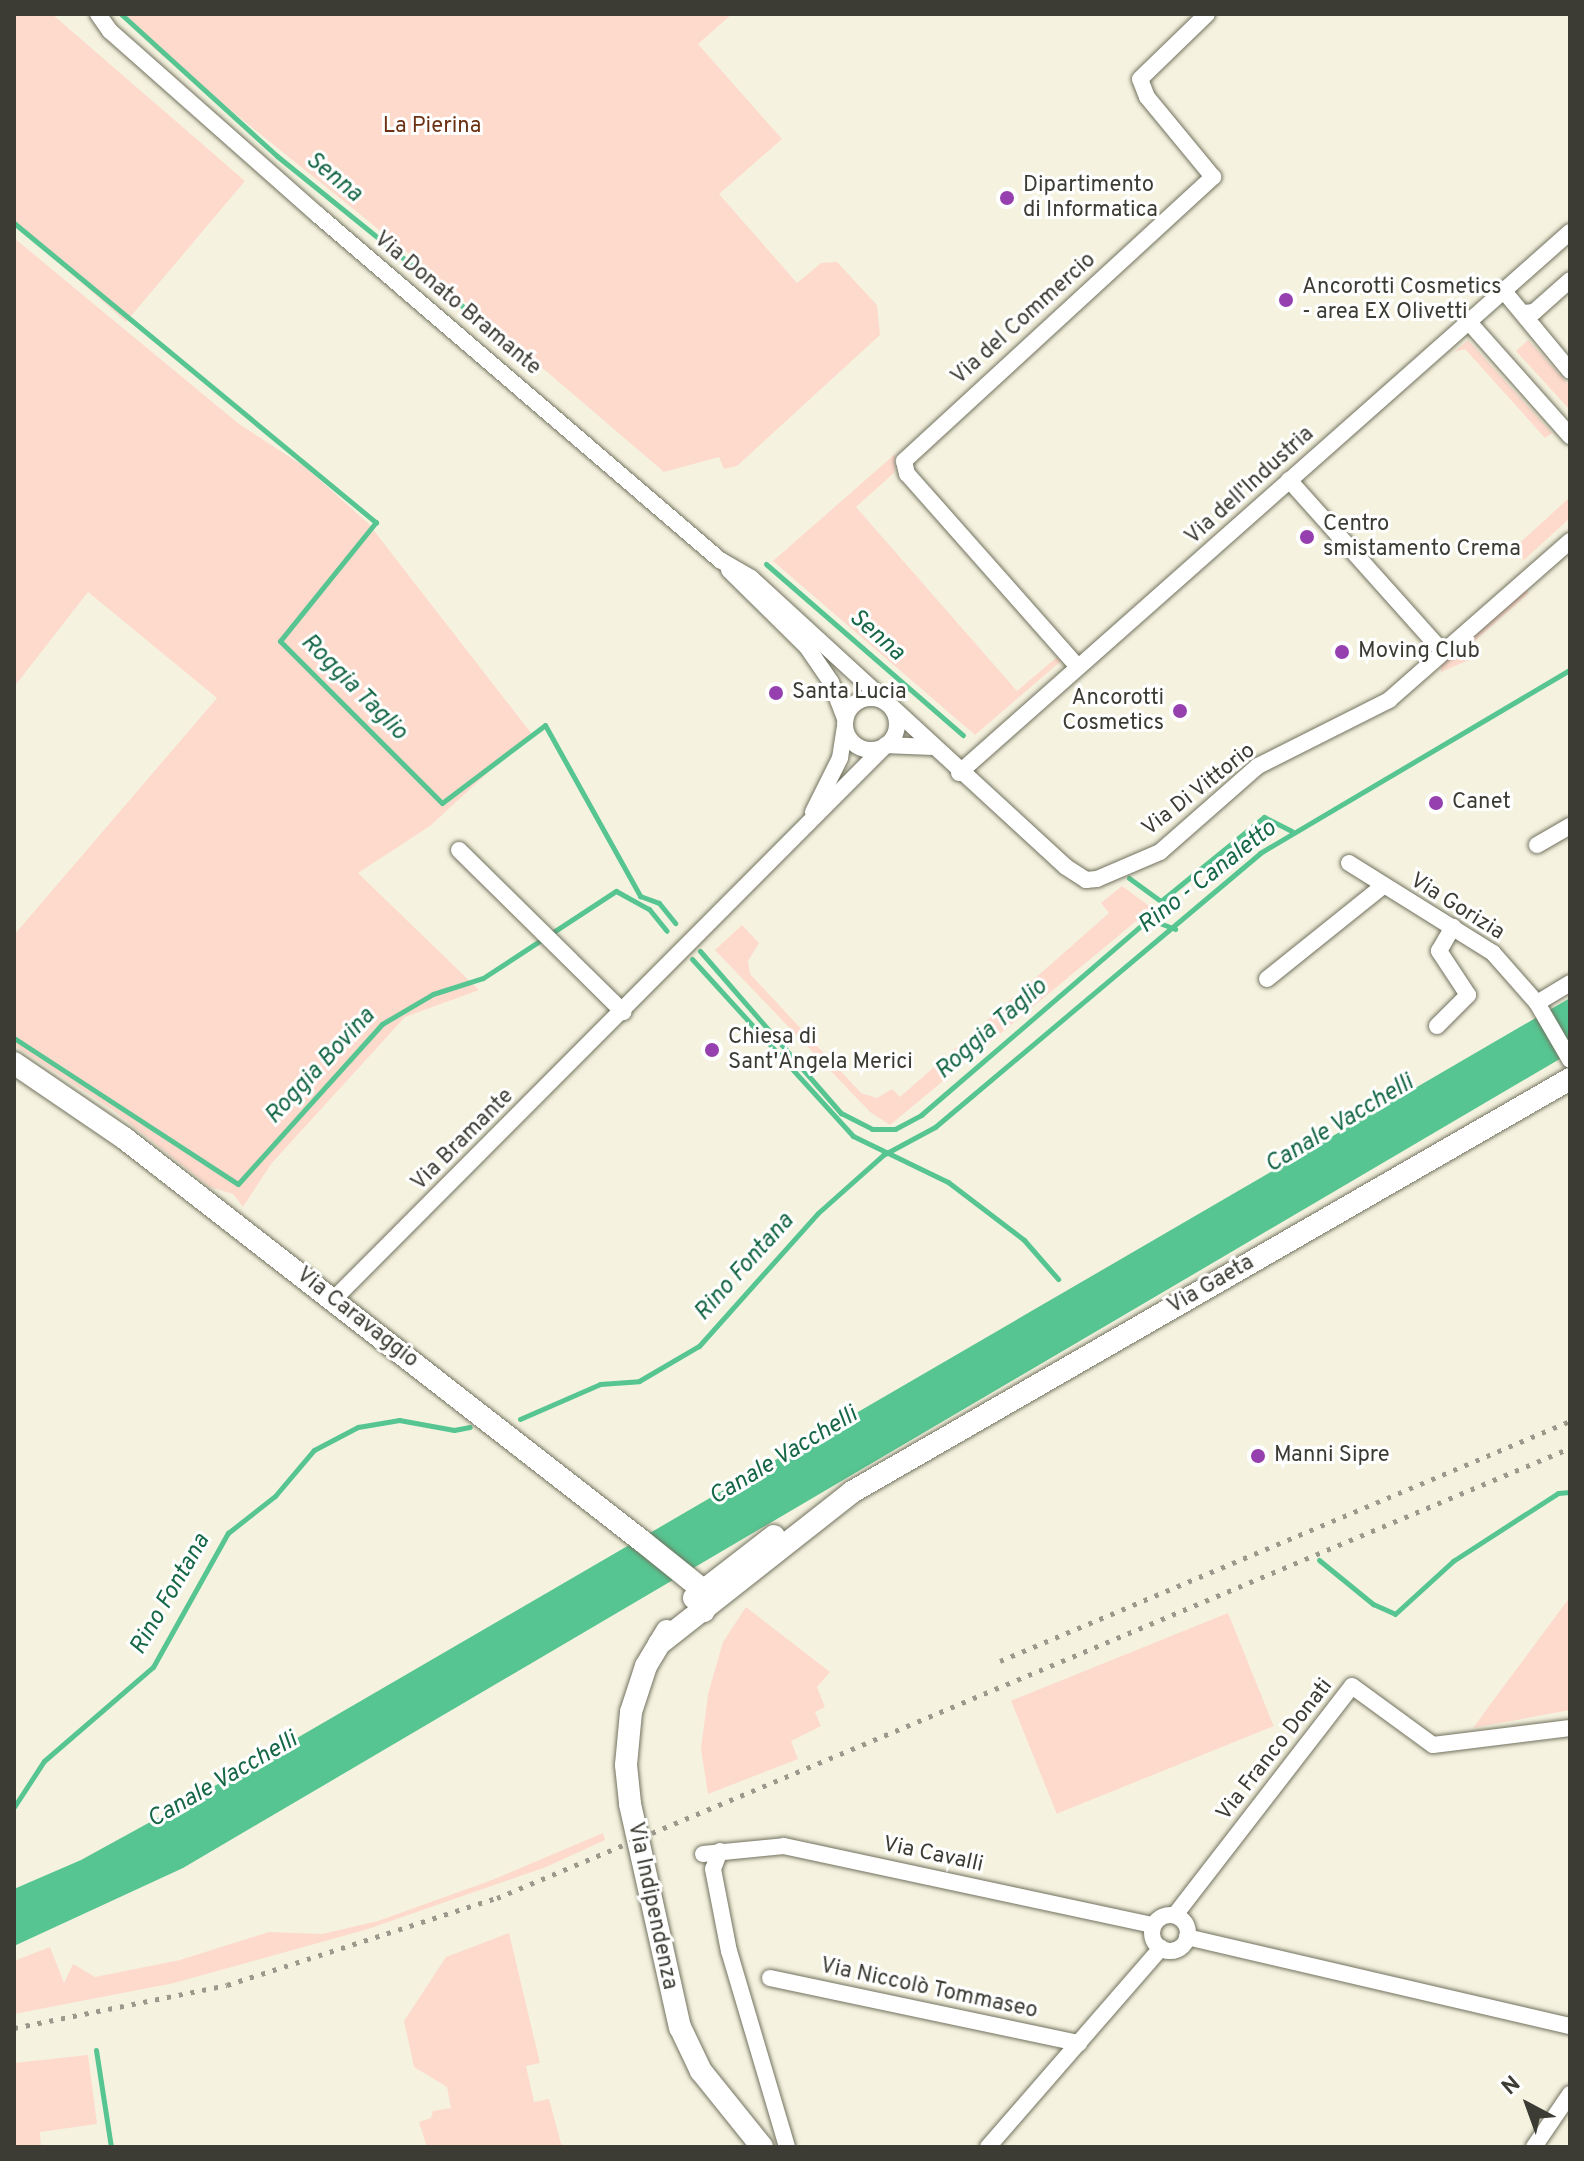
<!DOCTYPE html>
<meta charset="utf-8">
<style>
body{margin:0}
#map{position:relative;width:1584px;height:2161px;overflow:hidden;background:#f5f3df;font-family:Overpass,sans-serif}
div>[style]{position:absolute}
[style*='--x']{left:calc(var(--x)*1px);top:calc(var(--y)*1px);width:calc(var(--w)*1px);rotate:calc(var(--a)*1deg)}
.green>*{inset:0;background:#fddacc;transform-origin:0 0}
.water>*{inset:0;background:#57c591}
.stream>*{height:5px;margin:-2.5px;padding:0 2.5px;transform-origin:2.5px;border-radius:2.5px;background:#57c591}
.roads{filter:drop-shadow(0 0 2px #72715f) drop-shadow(0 0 2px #72715f)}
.street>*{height:16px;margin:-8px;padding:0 8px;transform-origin:8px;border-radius:8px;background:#fff}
.street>.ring{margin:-8px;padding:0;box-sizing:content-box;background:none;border:16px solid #fff;border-radius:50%}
.secondary>*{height:22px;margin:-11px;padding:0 11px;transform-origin:11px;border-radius:11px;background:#fff}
.rail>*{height:5px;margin-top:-2.5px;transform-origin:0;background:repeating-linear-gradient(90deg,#9a998b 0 4px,transparent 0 12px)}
.dots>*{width:22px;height:22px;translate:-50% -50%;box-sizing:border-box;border:4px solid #fff;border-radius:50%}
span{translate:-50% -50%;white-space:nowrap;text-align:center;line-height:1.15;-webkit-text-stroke:6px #fff;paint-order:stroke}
.park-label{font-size:22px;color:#6c3113}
.poi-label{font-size:22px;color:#3c3b34}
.left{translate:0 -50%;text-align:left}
.right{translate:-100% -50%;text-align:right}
.street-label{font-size:22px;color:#3c3b34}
.water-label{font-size:24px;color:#156746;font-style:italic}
.frame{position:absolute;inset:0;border:16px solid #3c3b34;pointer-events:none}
.north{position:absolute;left:1488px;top:2065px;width:80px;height:80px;-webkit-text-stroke:6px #fff;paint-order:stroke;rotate:319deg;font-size:22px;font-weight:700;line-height:32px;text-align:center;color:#3c3b34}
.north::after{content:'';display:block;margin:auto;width:28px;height:36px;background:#3c3b34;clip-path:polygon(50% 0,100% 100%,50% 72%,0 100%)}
</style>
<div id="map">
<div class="green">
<i style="clip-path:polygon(14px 14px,52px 14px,245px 181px,126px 322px,14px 223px)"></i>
<i style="clip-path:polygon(121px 14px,732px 14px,698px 44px,782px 139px,719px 194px,797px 283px,821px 263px,837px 262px,877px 305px,880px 335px,737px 466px,724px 469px,719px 457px,664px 472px,408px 253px,157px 51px)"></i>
<i style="clip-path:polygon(14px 238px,239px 424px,305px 467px,368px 523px,531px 733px,430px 826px,358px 873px,479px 990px,405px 1017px,271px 1164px,243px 1207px,233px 1194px,210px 1187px,114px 1111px,14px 1045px,14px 935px,217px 698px,88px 592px,14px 687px)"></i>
<i style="clip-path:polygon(1468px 340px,1552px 433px,1545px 438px,1465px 349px,1454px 352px)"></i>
<i style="clip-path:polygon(1528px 340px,1570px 386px,1570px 410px,1516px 351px)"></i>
<i style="clip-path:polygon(895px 454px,895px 472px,856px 507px,1017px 691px,1057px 657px,1060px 662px,975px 735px,773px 561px)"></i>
<i style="clip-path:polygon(1570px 497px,1570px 518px,1524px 560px,1514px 548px)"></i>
<i style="clip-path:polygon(1526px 590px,1529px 593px,1468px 647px,1476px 657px,1441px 672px,1441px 665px)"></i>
<i style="clip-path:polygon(1122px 886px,1152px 908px,890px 1125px,870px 1112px,715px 950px,742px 925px,759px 943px,748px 961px,750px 974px,861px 1093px,877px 1098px,892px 1089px,900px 1097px,1109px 913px,1101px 903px)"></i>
<i style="clip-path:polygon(1570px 1597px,1570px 1710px,1473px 1728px,1489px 1706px)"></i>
<i style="clip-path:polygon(746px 1607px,830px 1672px,817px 1687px,825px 1707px,815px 1712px,821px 1726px,791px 1741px,798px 1759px,708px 1794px,701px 1749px,708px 1694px,723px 1642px)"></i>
<i style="left:1228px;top:1613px;width:122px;height:234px;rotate:68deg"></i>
<i style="clip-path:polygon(603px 1833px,605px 1840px,546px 1867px,365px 1930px,174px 1983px,14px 2014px,14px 1961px,50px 1947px,64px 1983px,73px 1964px,95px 1977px,180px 1960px,269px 1932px,322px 1934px,378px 1921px,492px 1880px)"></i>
<i style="clip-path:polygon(509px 1933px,540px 2063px,526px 2066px,534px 2102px,549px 2099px,562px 2147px,427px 2147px,419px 2122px,431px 2118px,433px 2111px,451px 2108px,447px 2087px,414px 2067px,404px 2021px,446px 1957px)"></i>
<i style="clip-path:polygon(88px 2055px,97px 2124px,40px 2132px,41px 2147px,14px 2147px,14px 2063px)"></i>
</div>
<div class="water">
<i style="clip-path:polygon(1570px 998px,1570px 1053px,183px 1868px,14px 1946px,14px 1889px,81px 1860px,194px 1798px)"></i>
</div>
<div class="stream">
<i style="--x:121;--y:14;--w:211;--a:42.3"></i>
<i style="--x:277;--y:156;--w:326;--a:39"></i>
<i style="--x:14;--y:223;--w:470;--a:39.6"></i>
<i style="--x:376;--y:522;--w:153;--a:128.9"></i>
<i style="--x:280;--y:641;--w:229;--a:45"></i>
<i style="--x:442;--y:803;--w:129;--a:-37.1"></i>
<i style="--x:545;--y:725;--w:196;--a:60.9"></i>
<i style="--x:640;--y:896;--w:20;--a:20"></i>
<i style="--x:659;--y:903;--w:26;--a:51"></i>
<i style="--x:766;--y:564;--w:261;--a:41"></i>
<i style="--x:1129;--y:878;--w:39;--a:36"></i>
<i style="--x:1161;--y:901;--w:133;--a:-39.2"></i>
<i style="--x:1264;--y:817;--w:31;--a:27"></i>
<i style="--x:700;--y:951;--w:215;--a:49"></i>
<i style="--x:841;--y:1113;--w:35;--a:27"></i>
<i style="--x:872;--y:1129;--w:23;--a:0"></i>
<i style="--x:895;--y:1129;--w:30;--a:-28"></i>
<i style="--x:921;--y:1115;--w:301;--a:-40.7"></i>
<i style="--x:1149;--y:919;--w:28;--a:21"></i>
<i style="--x:692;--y:959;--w:239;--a:47.7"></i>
<i style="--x:853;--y:1136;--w:106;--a:25.8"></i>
<i style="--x:948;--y:1182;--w:96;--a:37.3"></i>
<i style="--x:1024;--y:1240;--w:52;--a:48.9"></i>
<i style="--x:14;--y:1038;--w:267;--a:33.1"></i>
<i style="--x:238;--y:1184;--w:215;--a:-48"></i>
<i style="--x:382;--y:1024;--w:59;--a:-30.5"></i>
<i style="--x:433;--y:994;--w:52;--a:-17.7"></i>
<i style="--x:483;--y:978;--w:159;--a:-33.2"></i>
<i style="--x:616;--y:891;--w:38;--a:29"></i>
<i style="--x:649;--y:909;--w:28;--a:51"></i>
<i style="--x:520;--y:1419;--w:87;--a:-23.6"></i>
<i style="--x:600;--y:1384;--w:39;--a:-4"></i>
<i style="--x:639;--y:1381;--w:69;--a:-30.3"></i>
<i style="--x:699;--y:1346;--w:178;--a:-48.2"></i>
<i style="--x:818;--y:1213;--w:87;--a:-41.7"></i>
<i style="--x:883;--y:1155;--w:59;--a:-28.3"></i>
<i style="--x:935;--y:1127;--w:425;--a:-40.1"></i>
<i style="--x:1260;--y:853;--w:360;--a:-30.6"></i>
<i style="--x:1319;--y:1560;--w:70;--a:39.2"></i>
<i style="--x:1373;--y:1604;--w:24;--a:24"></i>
<i style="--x:1395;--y:1614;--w:79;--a:-42.4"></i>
<i style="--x:1453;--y:1561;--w:125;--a:-32.9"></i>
<i style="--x:1558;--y:1493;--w:12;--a:-5"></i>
<i style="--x:14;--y:1807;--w:55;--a:-56.9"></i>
<i style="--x:44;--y:1761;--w:144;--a:-40.8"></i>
<i style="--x:153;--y:1667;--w:154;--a:-60.8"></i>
<i style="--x:228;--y:1533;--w:60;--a:-38.2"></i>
<i style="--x:275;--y:1496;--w:60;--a:-49.7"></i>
<i style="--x:314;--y:1450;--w:50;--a:-27.6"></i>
<i style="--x:358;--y:1427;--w:42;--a:-9.7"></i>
<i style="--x:399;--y:1420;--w:56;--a:10.3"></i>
<i style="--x:454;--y:1430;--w:16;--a:-11"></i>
<i style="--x:96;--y:2050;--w:98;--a:81.2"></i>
</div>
<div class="roads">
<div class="street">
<i style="--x:98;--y:14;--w:21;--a:55"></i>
<i style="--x:110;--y:31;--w:278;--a:41.5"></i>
<i style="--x:318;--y:215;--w:530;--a:40.64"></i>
<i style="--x:720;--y:560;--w:36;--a:30"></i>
<i style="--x:751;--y:578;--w:182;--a:42.5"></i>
<i style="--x:1503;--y:290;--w:105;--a:50.4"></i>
<i style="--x:1524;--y:313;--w:10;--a:-6"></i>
<i style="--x:1534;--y:312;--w:48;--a:-41.6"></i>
<i style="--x:1468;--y:321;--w:154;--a:48.4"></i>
<i style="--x:1289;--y:480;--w:231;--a:48.2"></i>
<i style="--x:729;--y:570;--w:110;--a:44.6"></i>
<i style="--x:807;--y:647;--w:42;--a:55.6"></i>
<i style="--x:831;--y:682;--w:40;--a:69"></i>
<i style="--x:1078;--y:667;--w:258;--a:-131.5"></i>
<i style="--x:907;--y:474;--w:13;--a:-103"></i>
<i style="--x:904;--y:461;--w:420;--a:-42.6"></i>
<i style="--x:1213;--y:177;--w:104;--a:-129.5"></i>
<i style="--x:1147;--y:97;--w:19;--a:-111"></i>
<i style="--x:1140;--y:79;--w:93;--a:-44.1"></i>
<i class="ring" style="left:845px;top:698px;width:36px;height:36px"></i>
<i style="--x:892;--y:707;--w:236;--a:42.6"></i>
<i style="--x:1066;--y:867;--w:24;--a:33"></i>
<i style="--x:1086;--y:880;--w:11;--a:-5"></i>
<i style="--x:1097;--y:879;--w:69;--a:-23.2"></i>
<i style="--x:1160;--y:852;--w:130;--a:-41.3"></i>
<i style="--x:1258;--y:766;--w:147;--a:-26.7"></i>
<i style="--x:1389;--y:700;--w:241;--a:-41.3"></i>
<i style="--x:959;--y:773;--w:816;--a:-41.52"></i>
<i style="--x:813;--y:812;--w:60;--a:-63.4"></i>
<i style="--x:840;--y:758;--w:30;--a:-81"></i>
<i style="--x:1537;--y:845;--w:38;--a:-30"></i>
<i style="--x:459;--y:850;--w:231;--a:44.6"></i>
<i style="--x:1349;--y:863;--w:170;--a:32"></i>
<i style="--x:1493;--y:953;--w:67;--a:48.7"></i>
<i style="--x:1537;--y:1003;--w:66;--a:59.9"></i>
<i style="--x:1267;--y:979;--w:149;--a:-38.7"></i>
<i style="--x:1537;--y:1003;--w:39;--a:-31"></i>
<i style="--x:1437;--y:1026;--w:44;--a:-45"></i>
<i style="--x:1468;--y:995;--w:53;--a:-123.4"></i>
<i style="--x:1439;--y:951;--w:28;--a:-60"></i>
<i style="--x:334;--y:1299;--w:782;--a:-45.1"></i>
<i style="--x:886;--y:745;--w:45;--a:2.5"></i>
<i style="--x:720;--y:1851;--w:19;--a:111"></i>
<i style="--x:713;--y:1869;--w:84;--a:79"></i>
<i style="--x:729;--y:1951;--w:204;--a:73.5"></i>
<i style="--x:703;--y:1854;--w:81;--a:-5.6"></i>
<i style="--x:784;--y:1846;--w:377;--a:12.1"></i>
<i style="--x:1175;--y:1915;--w:289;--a:-52.3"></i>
<i style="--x:1352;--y:1686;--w:100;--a:36.1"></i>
<i style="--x:1433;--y:1745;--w:138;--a:-7.1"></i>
<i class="ring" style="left:1152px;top:1915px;width:20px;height:20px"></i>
<i style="--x:1187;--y:1937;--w:393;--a:13.1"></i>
<i style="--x:770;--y:1978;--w:316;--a:11.9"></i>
<i style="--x:988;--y:2147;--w:264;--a:-49"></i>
<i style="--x:1534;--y:2147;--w:64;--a:-55.8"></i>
</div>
<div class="secondary">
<i style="--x:14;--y:1063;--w:133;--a:34.3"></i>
<i style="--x:124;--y:1138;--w:656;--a:37.88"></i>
<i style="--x:642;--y:1541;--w:78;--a:38.8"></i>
<i style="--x:703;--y:1590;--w:12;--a:66"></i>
<i style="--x:708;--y:1601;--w:11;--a:112"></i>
<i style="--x:694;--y:1598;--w:101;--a:-37.8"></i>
<i style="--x:667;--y:1631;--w:41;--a:121"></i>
<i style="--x:646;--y:1666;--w:48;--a:108.1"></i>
<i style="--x:631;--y:1712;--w:53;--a:95.4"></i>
<i style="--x:626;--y:1765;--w:39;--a:84"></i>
<i style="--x:630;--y:1804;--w:229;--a:77.4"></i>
<i style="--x:680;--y:2027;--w:49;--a:64.5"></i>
<i style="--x:701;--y:2071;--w:97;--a:51.2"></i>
<i style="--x:659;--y:1644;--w:246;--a:-38.2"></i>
<i style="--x:852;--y:1492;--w:828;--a:-29.91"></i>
</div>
</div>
<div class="rail">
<i style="--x:1000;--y:1661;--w:618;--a:-22.83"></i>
<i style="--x:14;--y:2028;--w:217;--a:-11.4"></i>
<i style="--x:227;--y:1985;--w:284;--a:-17.9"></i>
<i style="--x:497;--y:1898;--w:1164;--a:-22.75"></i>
</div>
<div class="dots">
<i style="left:1007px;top:198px;background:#9540ae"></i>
<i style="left:1286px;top:300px;background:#9540ae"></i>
<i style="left:1307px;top:537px;background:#9540ae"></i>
<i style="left:1342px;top:652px;background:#9540ae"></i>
<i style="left:776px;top:693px;background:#9540ae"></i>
<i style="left:1180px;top:711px;background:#9540ae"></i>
<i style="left:1436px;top:803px;background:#9540ae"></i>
<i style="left:712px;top:1050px;background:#9540ae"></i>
<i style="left:1258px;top:1456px;background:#9540ae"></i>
</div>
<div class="park-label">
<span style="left:432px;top:127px">La Pierina</span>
</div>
<div class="poi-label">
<span class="left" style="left:1023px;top:198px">Dipartimento<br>di Informatica</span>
<span class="left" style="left:1302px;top:300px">Ancorotti Cosmetics<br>- area EX Olivetti</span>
<span class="left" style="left:1323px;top:537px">Centro<br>smistamento Crema</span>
<span class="left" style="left:1358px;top:652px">Moving Club</span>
<span class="left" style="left:792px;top:693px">Santa Lucia</span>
<span class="right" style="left:1164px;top:711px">Ancorotti<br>Cosmetics</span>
<span class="left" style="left:1452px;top:803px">Canet</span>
<span class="left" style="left:728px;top:1050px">Chiesa di<br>Sant'Angela Merici</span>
<span class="left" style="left:1274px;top:1456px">Manni Sipre</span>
</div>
<div class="street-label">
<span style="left:457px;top:304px;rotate:40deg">Via Donato Bramante</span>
<span style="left:1024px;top:319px;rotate:-42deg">Via del Commercio</span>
<span style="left:1250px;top:486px;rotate:-42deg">Via dell'Industria</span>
<span style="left:1199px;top:790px;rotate:-38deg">Via Di Vittorio</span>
<span style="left:1457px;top:907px;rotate:32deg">Via Gorizia</span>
<span style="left:463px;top:1140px;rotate:-45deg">Via Bramante</span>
<span style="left:1211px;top:1285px;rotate:-30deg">Via Gaeta</span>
<span style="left:357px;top:1318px;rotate:38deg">Via Caravaggio</span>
<span style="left:1275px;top:1750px;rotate:-52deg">Via Franco Donati</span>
<span style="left:933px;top:1855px;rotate:12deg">Via Cavalli</span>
<span style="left:652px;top:1906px;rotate:78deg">Via Indipendenza</span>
<span style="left:929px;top:1989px;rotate:12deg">Via Niccolò Tommaseo</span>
</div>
<div class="water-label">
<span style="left:333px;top:178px;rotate:39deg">Senna</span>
<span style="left:876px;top:636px;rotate:41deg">Senna</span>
<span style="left:353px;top:688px;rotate:45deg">Roggia Taglio</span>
<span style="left:1208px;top:878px;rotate:-38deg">Rino - Canaletto</span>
<span style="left:992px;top:1030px;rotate:-41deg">Roggia Taglio</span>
<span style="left:321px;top:1067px;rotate:-47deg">Roggia Bovina</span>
<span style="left:1340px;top:1125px;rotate:-31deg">Canale Vacchelli</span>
<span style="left:745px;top:1268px;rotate:-48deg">Rino Fontana</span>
<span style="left:784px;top:1457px;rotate:-31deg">Canale Vacchelli</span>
<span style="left:171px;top:1595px;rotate:-60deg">Rino Fontana</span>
<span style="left:223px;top:1781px;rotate:-30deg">Canale Vacchelli</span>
</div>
<div class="frame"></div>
<div class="north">N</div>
</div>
